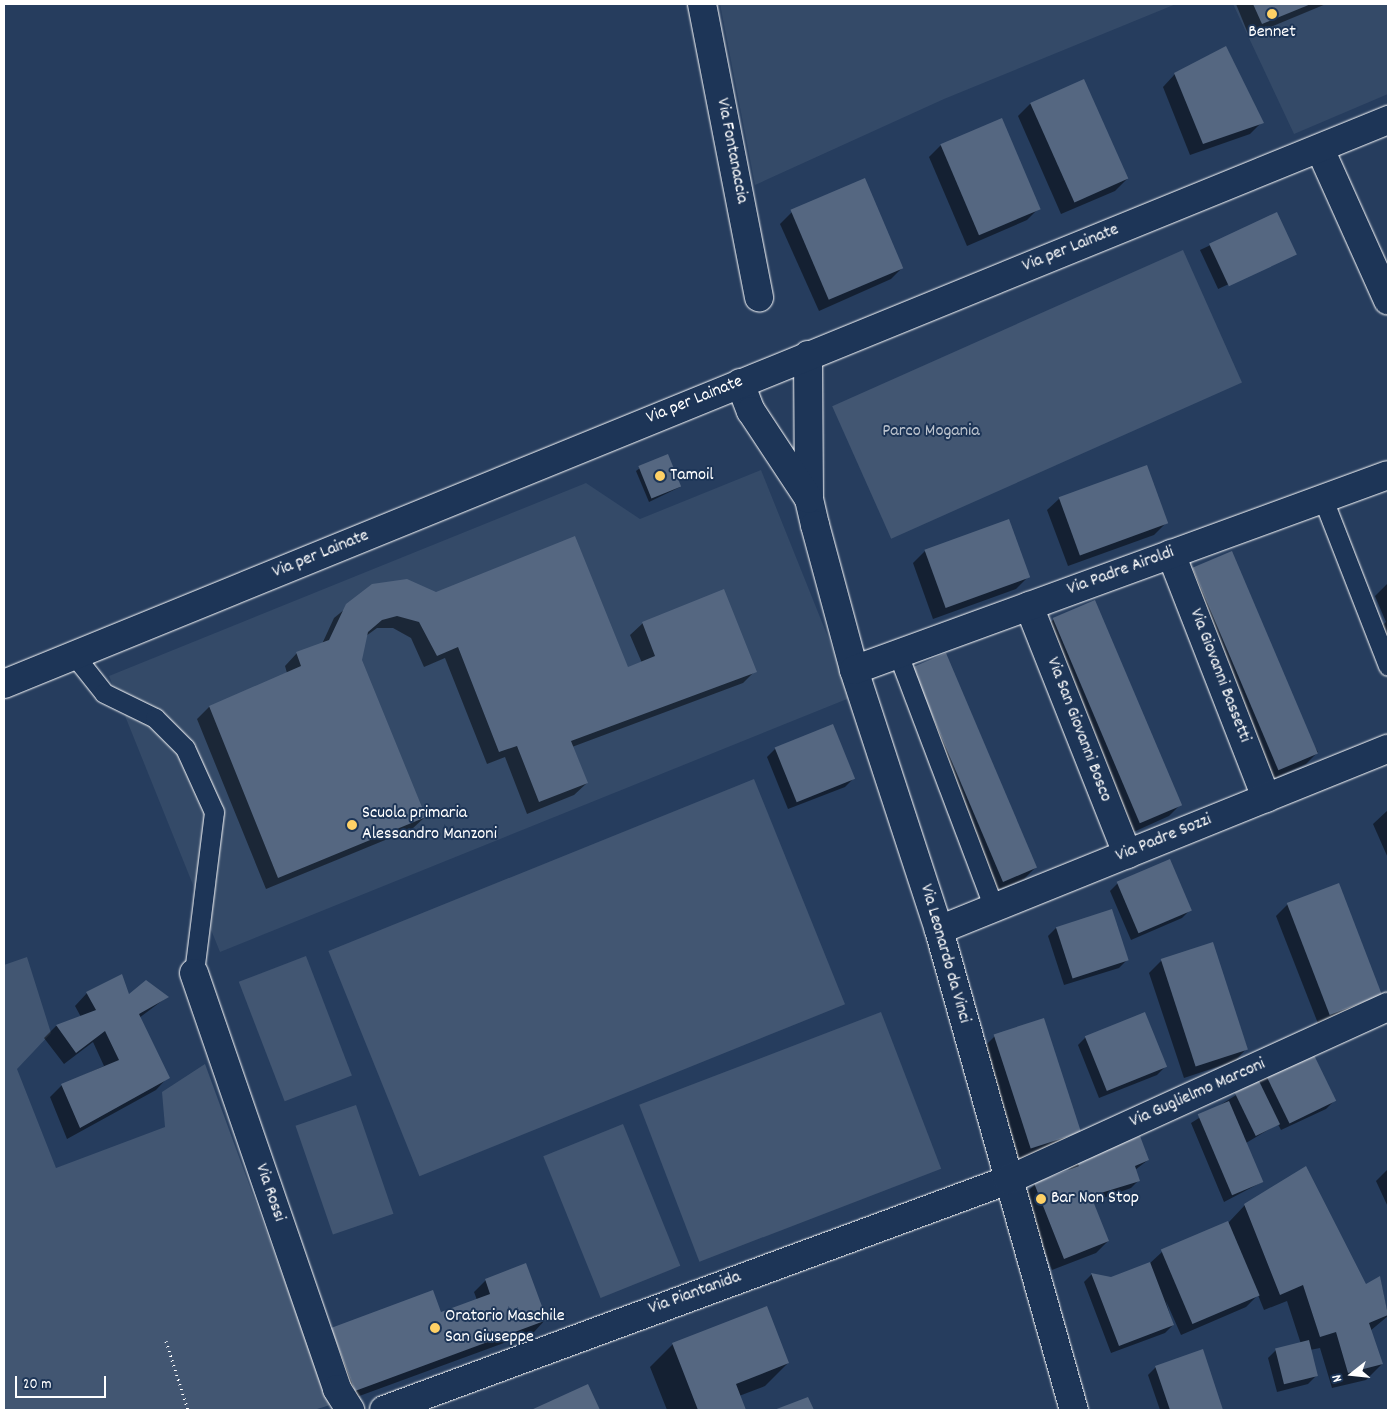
<!DOCTYPE html>
<style>
body{margin:0}
#map{position:relative;width:1392px;height:1414px;overflow:hidden;background:#263d5e;font-family:Dekko,sans-serif}
div>[style]{position:absolute}
[style*='--x']{left:calc(var(--x)*1px);top:calc(var(--y)*1px);width:calc(var(--w)*1px);rotate:calc(var(--a)*1deg)}
.built>*{inset:0;background:#344a68}
.green>*{inset:0;background:#425672;transform-origin:0 0}
.shadow>*{inset:0;background:#0007;transform-origin:0 0}
.building>*{inset:0;background:#556781;transform-origin:0 0}
.path>*{height:3px;margin-top:-1.5px;transform-origin:0;background:repeating-linear-gradient(90deg,#fff 0 1px,transparent 0 5px)}
.roads{filter:drop-shadow(0 0 1px #fff) drop-shadow(0 0 1px #fff)}
.lane>*{height:19px;margin:-9.5px;padding:0 9.5px;transform-origin:9.5px;border-radius:9.5px;background:#1d3557}
.street>*{height:28px;margin:-14px;padding:0 14px;transform-origin:14px;border-radius:14px;background:#1d3557}
.secondary>*{height:28px;margin:-14px;padding:0 14px;transform-origin:14px;border-radius:14px;background:#1d3557}
.dots>*{width:14px;height:14px;translate:-50% -50%;box-sizing:border-box;border:2px solid #1d3557;border-radius:50%}
span{translate:-50% -50%;white-space:nowrap;text-align:center;line-height:1.15;-webkit-text-stroke:4px #1d3557;paint-order:stroke}
.poi-label{font-size:18px;color:#fff}
.left{translate:0 -50%;text-align:left}
.street-label{font-size:18px;color:#fff}
.park-label{font-size:18px;color:#bdc4ce}
.frame{position:absolute;inset:0;border:5px solid #fff;pointer-events:none}
.north{position:absolute;left:1327px;top:1349px;width:50px;height:50px;-webkit-text-stroke:4px #1d3557;paint-order:stroke;rotate:254deg;font-size:14px;font-weight:700;line-height:20px;text-align:center;color:#fff}
.north::after{content:'';display:block;margin:auto;width:18px;height:22px;background:#fff;clip-path:polygon(50% 0,100% 100%,50% 72%,0 100%)}
.scale{position:absolute;left:15px;top:1376px;width:91px;height:22px;box-sizing:border-box;border:2px solid #fff;border-top:0;padding-left:6px;font-size:15px;line-height:18px;white-space:nowrap;color:#fff;-webkit-text-stroke:4px #1d3557;paint-order:stroke}
</style>
<div id="map">
<div class="built">
<i style="clip-path:polygon(720px 4px,1176px 4px,944px 99px,755px 185px)"></i>
<i style="clip-path:polygon(1233px 4px,1388px 4px,1388px 94px,1294px 134px)"></i>
<i style="clip-path:polygon(761px 470px,852px 697px,220px 952px,109px 676px,586px 483px,640px 519px)"></i>
</div>
<div class="green">
<i style="left:1183px;top:250px;width:145px;height:384px;rotate:66deg"></i>
<i style="left:754px;top:779px;width:243px;height:459px;rotate:68deg"></i>
<i style="left:306px;top:956px;width:128px;height:72px;rotate:69deg"></i>
<i style="clip-path:polygon(27px 957px,51px 1033px,17px 1069px,56px 1168px,165px 1127px,162px 1092px,205px 1064px,330px 1405px,314px 1410px,4px 1410px,4px 965px)"></i>
<i style="left:881px;top:1012px;width:168px;height:259px;rotate:69deg"></i>
<i style="left:356px;top:1105px;width:115px;height:64px;rotate:71deg"></i>
<i style="left:623px;top:1124px;width:153px;height:86px;rotate:68deg"></i>
</div>
<div class="shadow">
<i style="clip-path:polygon(1236px 4px,1326px 4px,1249px 36px)"></i>
<i style="clip-path:polygon(1175px 74px,1262px 122px,1250px 134px,1190px 155px,1163px 87px)"></i>
<i style="clip-path:polygon(1084px 81px,1127px 179px,1115px 191px,1061px 214px,1018px 116px,1030px 104px)"></i>
<i style="clip-path:polygon(941px 145px,1039px 208px,1027px 220px,967px 246px,929px 157px)"></i>
<i style="clip-path:polygon(792px 212px,903px 267px,891px 279px,819px 311px,780px 224px)"></i>
<i style="left:1277px;top:214px;width:43px;height:85px;rotate:65deg"></i>
<i style="clip-path:polygon(640px 468px,680px 487px,649px 502px,636px 471px)"></i>
<i style="clip-path:polygon(1060px 498px,1166px 523px,1154px 535px,1068px 566px,1047px 510px)"></i>
<i style="clip-path:polygon(925px 551px,1028px 577px,1016px 589px,933px 619px,913px 563px)"></i>
<i style="clip-path:polygon(1194px 569px,1318px 752px,1306px 764px,1268px 781px,1182px 581px)"></i>
<i style="clip-path:polygon(1388px 583px,1388px 668px,1373px 634px,1386px 622px,1375px 596px)"></i>
<i style="clip-path:polygon(373px 586px,627px 669px,642px 663px,630px 635px,643px 623px,755px 671px,743px 683px,572px 747px,587px 783px,574px 795px,527px 814px,505px 757px,487px 764px,445px 658px,424px 667px,411px 638px,393px 628px,377px 628px,366px 636px,361px 660px,425px 817px,412px 829px,266px 889px,197px 719px,209px 707px,287px 673px,285px 666px,297px 653px,322px 644px,334px 618px)"></i>
<i style="clip-path:polygon(1054px 619px,1181px 804px,1169px 816px,1129px 834px,1042px 631px)"></i>
<i style="clip-path:polygon(945px 654px,1036px 867px,1024px 879px,992px 892px,901px 680px)"></i>
<i style="clip-path:polygon(832px 726px,853px 779px,845px 787px,788px 809px,767px 757px,775px 749px)"></i>
<i style="clip-path:polygon(1388px 810px,1388px 858px,1373px 824px)"></i>
<i style="clip-path:polygon(1118px 883px,1190px 910px,1182px 918px,1131px 940px,1110px 891px)"></i>
<i style="clip-path:polygon(1288px 904px,1382px 994px,1319px 1026px,1276px 916px)"></i>
<i style="clip-path:polygon(1112px 911px,1127px 960px,1119px 968px,1064px 985px,1048px 936px,1056px 928px)"></i>
<i style="clip-path:polygon(1212px 944px,1247px 1048px,1235px 1061px,1184px 1078px,1149px 973px,1161px 961px)"></i>
<i style="clip-path:polygon(87px 993px,167px 997px,139px 1018px,168px 1077px,156px 1090px,67px 1139px,50px 1097px,62px 1085px,104px 1066px,93px 1042px,64px 1064px,44px 1038px,56px 1026px,81px 1017px,75px 1006px)"></i>
<i style="clip-path:polygon(995px 1036px,1081px 1131px,1015px 1164px,983px 1048px)"></i>
<i style="clip-path:polygon(1086px 1037px,1165px 1067px,1157px 1075px,1099px 1098px,1078px 1045px)"></i>
<i style="clip-path:polygon(1267px 1076px,1334px 1101px,1326px 1109px,1281px 1130px,1278px 1124px,1246px 1143px,1262px 1182px,1224px 1202px,1191px 1123px)"></i>
<i style="clip-path:polygon(1148px 1160px,1135px 1170px,1139px 1180px,1131px 1188px,1092px 1202px,1108px 1241px,1096px 1253px,1052px 1270px,1023px 1196px,1035px 1184px,1066px 1172px,1077px 1161px)"></i>
<i style="clip-path:polygon(1388px 1169px,1388px 1207px,1376px 1181px)"></i>
<i style="clip-path:polygon(1245px 1205px,1365px 1286px,1380px 1278px,1388px 1316px,1370px 1331px,1382px 1364px,1366px 1380px,1332px 1388px,1320px 1348px,1310px 1350px,1316px 1376px,1308px 1384px,1277px 1392px,1268px 1358px,1276px 1350px,1301px 1344px,1287px 1301px,1264px 1310px,1258px 1295px,1246px 1307px,1181px 1335px,1166px 1301px,1173px 1325px,1165px 1333px,1111px 1353px,1084px 1282px,1092px 1274px,1111px 1278px,1149px 1264px,1162px 1252px,1229px 1222px)"></i>
<i style="clip-path:polygon(486px 1280px,546px 1319px,534px 1332px,343px 1402px,320px 1341px,332px 1329px,440px 1314px,477px 1300px,474px 1292px)"></i>
<i style="clip-path:polygon(673px 1344px,788px 1363px,765px 1386px,739px 1396px,745px 1410px,667px 1410px,650px 1367px)"></i>
<i style="clip-path:polygon(1202px 1351px,1222px 1410px,1160px 1410px,1148px 1375px,1156px 1367px)"></i>
<i style="clip-path:polygon(588px 1386px,599px 1410px,534px 1410px)"></i>
</div>
<div class="building">
<i style="clip-path:polygon(1253px 4px,1311px 4px,1262px 24px)"></i>
<i style="clip-path:polygon(1226px 46px,1264px 123px,1203px 144px,1174px 73px)"></i>
<i style="left:1084px;top:79px;width:109px;height:59px;rotate:66deg"></i>
<i style="left:1002px;top:118px;width:99px;height:67px;rotate:67deg"></i>
<i style="left:865px;top:178px;width:98px;height:81px;rotate:67deg"></i>
<i style="left:1277px;top:212px;width:47px;height:75px;rotate:65deg"></i>
<i style="left:668px;top:454px;width:35px;height:32px;rotate:68deg"></i>
<i style="left:1147px;top:465px;width:62px;height:94px;rotate:70deg"></i>
<i style="left:1009px;top:519px;width:62px;height:90px;rotate:70deg"></i>
<i style="clip-path:polygon(575px 536px,628px 667px,655px 656px,642px 622px,724px 589px,757px 672px,571px 741px,588px 783px,539px 802px,517px 746px,499px 752px,458px 647px,437px 656px,419px 622px,397px 616px,382px 620px,368px 632px,362px 660px,426px 817px,278px 878px,209px 706px,301px 666px,296px 652px,329px 640px,346px 604px,372px 584px,407px 579px,436px 592px)"></i>
<i style="left:1232px;top:551px;width:220px;height:43px;rotate:67deg"></i>
<i style="left:1095px;top:600px;width:223px;height:46px;rotate:67deg"></i>
<i style="left:946px;top:653px;width:233px;height:37px;rotate:67deg"></i>
<i style="left:833px;top:724px;width:59px;height:63px;rotate:68deg"></i>
<i style="left:1170px;top:859px;width:56px;height:58px;rotate:67deg"></i>
<i style="left:1339px;top:883px;width:120px;height:56px;rotate:69deg"></i>
<i style="left:1112px;top:909px;width:54px;height:59px;rotate:72deg"></i>
<i style="left:1213px;top:942px;width:113px;height:55px;rotate:72deg"></i>
<i style="clip-path:polygon(122px 974px,129px 994px,146px 980px,169px 997px,139px 1014px,170px 1078px,80px 1128px,61px 1084px,119px 1060px,105px 1031px,76px 1053px,56px 1025px,96px 1010px,86px 992px)"></i>
<i style="left:1145px;top:1012px;width:59px;height:65px;rotate:68deg"></i>
<i style="left:1044px;top:1018px;width:120px;height:53px;rotate:72deg"></i>
<i style="left:1313px;top:1053px;width:53px;height:52px;rotate:64deg"></i>
<i style="left:1259px;top:1081px;width:48px;height:27px;rotate:64deg"></i>
<i style="left:1229px;top:1101px;width:88px;height:34px;rotate:67deg"></i>
<i style="clip-path:polygon(1140px 1136px,1149px 1160px,1135px 1166px,1140px 1181px,1091px 1196px,1109px 1241px,1064px 1259px,1034px 1183px,1079px 1166px,1076px 1160px)"></i>
<i style="clip-path:polygon(1306px 1166px,1366px 1284px,1380px 1276px,1388px 1315px,1369px 1323px,1383px 1364px,1348px 1373px,1336px 1332px,1320px 1337px,1303px 1285px,1280px 1295px,1244px 1204px)"></i>
<i style="left:1228px;top:1221px;width:81px;height:73px;rotate:67deg"></i>
<i style="clip-path:polygon(1150px 1262px,1174px 1325px,1119px 1346px,1091px 1273px,1111px 1277px)"></i>
<i style="clip-path:polygon(526px 1263px,547px 1320px,355px 1391px,331px 1328px,433px 1290px,441px 1312px,490px 1294px,485px 1279px)"></i>
<i style="clip-path:polygon(767px 1306px,789px 1363px,736px 1384px,746px 1410px,698px 1410px,672px 1343px)"></i>
<i style="left:1309px;top:1340px;width:37px;height:35px;rotate:76deg"></i>
<i style="clip-path:polygon(1203px 1349px,1223px 1410px,1170px 1410px,1155px 1366px)"></i>
<i style="clip-path:polygon(588px 1384px,600px 1410px,531px 1410px)"></i>
<i style="clip-path:polygon(808px 1397px,814px 1410px,774px 1410px)"></i>
</div>
<div class="path">
<i style="--x:166;--y:1341;--w:72;--a:72.3"></i>
</div>
<div class="roads">
<div class="lane">
<i style="--x:1323;--y:499;--w:179;--a:68.7"></i>
<i style="--x:898;--y:654;--w:272;--a:69.3"></i>
<i style="--x:74;--y:655;--w:48;--a:51.7"></i>
<i style="--x:104;--y:693;--w:57;--a:26.1"></i>
<i style="--x:155;--y:718;--w:42;--a:45"></i>
<i style="--x:185;--y:748;--w:70;--a:65.6"></i>
<i style="--x:214;--y:812;--w:162;--a:97.1"></i>
</div>
<div class="street">
<i style="--x:702;--y:4;--w:299;--a:79"></i>
<i style="--x:1320;--y:149;--w:166;--a:65.8"></i>
<i style="--x:808;--y:355;--w:144;--a:89.6"></i>
<i style="--x:809;--y:499;--w:27;--a:77"></i>
<i style="--x:815;--y:525;--w:150;--a:74.9"></i>
<i style="--x:854;--y:670;--w:274;--a:71.9"></i>
<i style="--x:939;--y:930;--w:499;--a:74.3"></i>
<i style="--x:740;--y:383;--w:30;--a:69"></i>
<i style="--x:751;--y:411;--w:105;--a:56.6"></i>
<i style="--x:1171;--y:554;--w:262;--a:68.7"></i>
<i style="--x:1029;--y:606;--w:267;--a:68.4"></i>
<i style="--x:854;--y:670;--w:568;--a:-20.06"></i>
<i style="--x:939;--y:930;--w:484;--a:-22"></i>
<i style="--x:194;--y:973;--w:440;--a:71"></i>
<i style="--x:337;--y:1389;--w:25;--a:58"></i>
<i style="--x:384;--y:1410;--w:665;--a:-20.23"></i>
<i style="--x:1008;--y:1180;--w:418;--a:-24.5"></i>
</div>
<div class="secondary">
<i style="--x:4;--y:684;--w:1495;--a:-22.17"></i>
</div>
</div>
<div class="dots">
<i style="left:1272px;top:14px;background:#ffd166"></i>
<i style="left:660px;top:476px;background:#ffd166"></i>
<i style="left:352px;top:825px;background:#ffd166"></i>
<i style="left:1041px;top:1199px;background:#ffd166"></i>
<i style="left:435px;top:1328px;background:#ffd166"></i>
</div>
<div class="poi-label">
<span style="left:1272px;top:33px">Bennet</span>
<span class="left" style="left:670px;top:476px">Tamoil</span>
<span class="left" style="left:362px;top:825px">Scuola primaria<br>Alessandro Manzoni</span>
<span class="left" style="left:1051px;top:1199px">Bar Non Stop</span>
<span class="left" style="left:445px;top:1328px">Oratorio Maschile<br>San Giuseppe</span>
</div>
<div class="street-label">
<span style="left:731px;top:151px;rotate:79deg">Via Fontanaccia</span>
<span style="left:1071px;top:249px;rotate:-22deg">Via per Lainate</span>
<span style="left:695px;top:401px;rotate:-22deg">Via per Lainate</span>
<span style="left:321px;top:555px;rotate:-22deg">Via per Lainate</span>
<span style="left:1121px;top:572px;rotate:-20deg">Via Padre Airoldi</span>
<span style="left:1219px;top:676px;rotate:69deg">Via Giovanni Bassetti</span>
<span style="left:1078px;top:730px;rotate:69deg">Via San Giovanni Bosco</span>
<span style="left:1164px;top:839px;rotate:-22deg">Via Padre Sozzi</span>
<span style="left:944px;top:954px;rotate:74deg">Via Leonardo da Vinci</span>
<span style="left:1198px;top:1094px;rotate:-24deg">Via Guglielmo Marconi</span>
<span style="left:269px;top:1193px;rotate:71deg">Via Rossi</span>
<span style="left:695px;top:1294px;rotate:-20deg">Via Piantanida</span>
</div>
<div class="park-label">
<span style="left:931px;top:432px">Parco Mogania</span>
</div>
<div class="frame"></div>
<div class="north">N</div>
<div class="scale">20 m</div>
</div>
